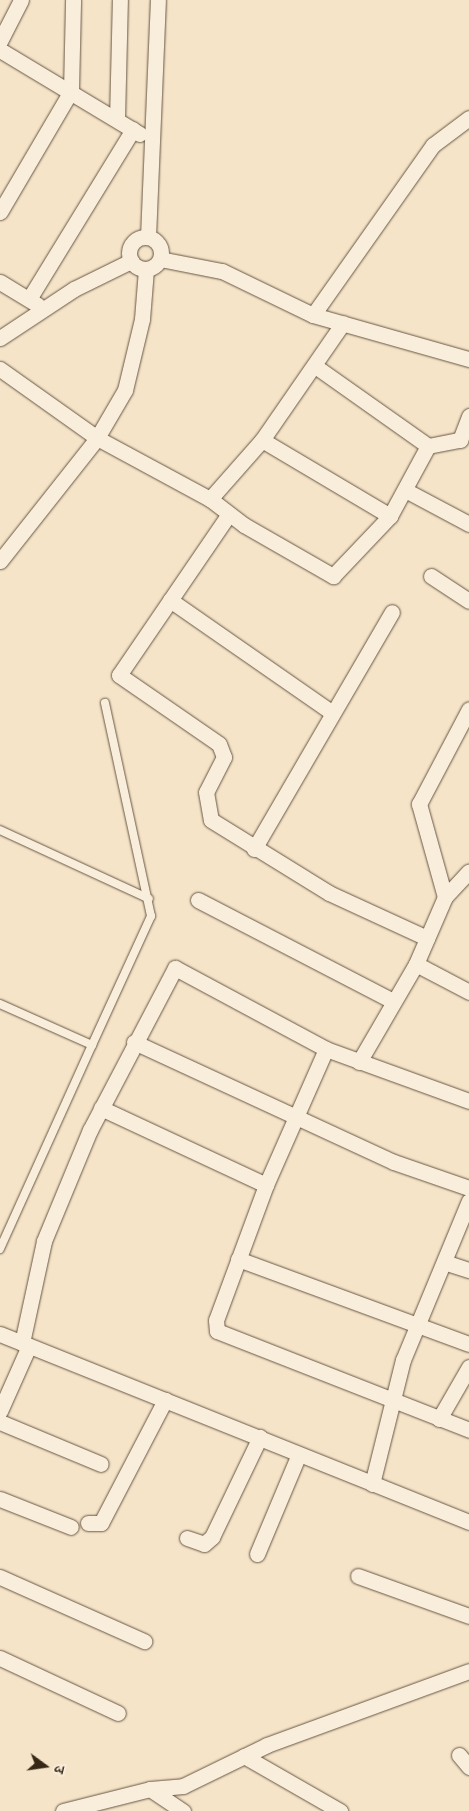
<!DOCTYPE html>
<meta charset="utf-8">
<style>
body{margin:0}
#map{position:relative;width:469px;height:1811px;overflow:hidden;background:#f6e4c9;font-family:"Libre Caslon Text","Noto Serif Devanagari",serif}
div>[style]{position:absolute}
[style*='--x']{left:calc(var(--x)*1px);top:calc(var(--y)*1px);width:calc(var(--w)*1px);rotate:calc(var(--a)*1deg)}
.roads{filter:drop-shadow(0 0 1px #665742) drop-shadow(0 0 1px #665742)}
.lane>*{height:8px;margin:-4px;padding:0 4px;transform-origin:4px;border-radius:4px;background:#f9eddc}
.street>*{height:15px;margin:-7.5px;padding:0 7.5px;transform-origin:7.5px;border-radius:7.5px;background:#f9eddc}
.street>.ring{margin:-7.5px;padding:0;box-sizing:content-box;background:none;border:15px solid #f9eddc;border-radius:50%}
span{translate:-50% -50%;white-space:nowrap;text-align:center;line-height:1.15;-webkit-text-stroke:4px #f9eddc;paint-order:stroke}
.north{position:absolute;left:20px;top:1741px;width:50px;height:50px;-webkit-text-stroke:4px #f9eddc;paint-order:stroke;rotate:104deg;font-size:14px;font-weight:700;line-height:20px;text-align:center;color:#362815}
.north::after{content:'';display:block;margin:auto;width:18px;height:22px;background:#362815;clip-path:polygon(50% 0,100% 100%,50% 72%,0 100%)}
</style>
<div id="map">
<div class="roads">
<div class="lane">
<i style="--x:0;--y:830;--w:164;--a:24.8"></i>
<i style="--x:0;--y:1004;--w:101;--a:24"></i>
<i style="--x:92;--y:1045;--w:224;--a:114.3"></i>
<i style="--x:92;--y:1045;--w:142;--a:-65.4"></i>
<i style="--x:151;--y:916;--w:218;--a:-102.2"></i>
</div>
<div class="street">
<i style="--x:0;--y:41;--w:46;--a:-62.9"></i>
<i style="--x:0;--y:50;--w:163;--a:31"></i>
<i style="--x:117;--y:119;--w:119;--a:-88.6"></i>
<i style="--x:0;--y:212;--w:140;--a:-59.6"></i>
<i style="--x:71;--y:91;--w:91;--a:-88.7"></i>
<i style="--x:148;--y:237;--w:237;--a:-87.6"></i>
<i class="ring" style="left:129px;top:237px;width:17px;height:17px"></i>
<i style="--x:160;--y:259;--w:63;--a:11"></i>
<i style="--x:222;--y:271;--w:101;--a:25.8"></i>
<i style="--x:313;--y:315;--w:162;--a:15.8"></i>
<i style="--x:0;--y:282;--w:44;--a:31.2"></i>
<i style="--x:29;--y:299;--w:199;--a:-58.5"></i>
<i style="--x:313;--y:315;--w:208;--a:-54.8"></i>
<i style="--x:433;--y:145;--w:45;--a:-36.9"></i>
<i style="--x:0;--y:338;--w:89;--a:-33.5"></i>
<i style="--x:74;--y:289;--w:64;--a:-26.2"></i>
<i style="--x:315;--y:366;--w:138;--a:35.3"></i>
<i style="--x:0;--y:369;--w:119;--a:35.4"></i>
<i style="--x:97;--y:438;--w:128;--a:28.4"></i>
<i style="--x:210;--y:499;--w:43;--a:37.4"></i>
<i style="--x:244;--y:525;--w:103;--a:29.8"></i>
<i style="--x:333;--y:576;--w:83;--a:-46.5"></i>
<i style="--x:390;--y:516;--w:80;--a:-61.5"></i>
<i style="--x:428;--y:446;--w:33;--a:-11"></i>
<i style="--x:460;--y:440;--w:26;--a:-69"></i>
<i style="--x:262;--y:440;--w:149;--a:30.7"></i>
<i style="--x:407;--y:491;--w:70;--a:28"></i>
<i style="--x:210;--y:499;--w:79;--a:-48.6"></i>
<i style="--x:262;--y:440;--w:142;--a:-55.3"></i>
<i style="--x:229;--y:514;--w:195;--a:124.3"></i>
<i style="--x:119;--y:675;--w:121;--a:34.6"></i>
<i style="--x:219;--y:744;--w:14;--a:69"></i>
<i style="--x:224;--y:757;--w:39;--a:117"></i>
<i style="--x:206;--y:792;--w:28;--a:80"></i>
<i style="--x:211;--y:820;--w:139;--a:31.7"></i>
<i style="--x:329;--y:893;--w:108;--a:24.7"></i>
<i style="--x:0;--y:561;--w:157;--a:-51.7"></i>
<i style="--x:97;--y:438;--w:56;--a:-59.7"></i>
<i style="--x:125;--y:390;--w:73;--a:-76.5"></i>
<i style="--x:142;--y:319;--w:50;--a:-85.4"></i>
<i style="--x:431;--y:576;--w:45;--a:33.3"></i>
<i style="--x:170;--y:600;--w:196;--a:34.8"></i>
<i style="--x:254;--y:849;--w:274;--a:-59.8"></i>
<i style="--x:445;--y:897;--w:97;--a:-105.6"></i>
<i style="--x:419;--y:804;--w:107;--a:-62.2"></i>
<i style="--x:198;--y:900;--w:220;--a:27.4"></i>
<i style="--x:416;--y:964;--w:60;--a:27.8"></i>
<i style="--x:134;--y:1042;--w:286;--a:24.8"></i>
<i style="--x:394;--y:1162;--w:79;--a:19.1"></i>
<i style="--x:326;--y:1049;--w:149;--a:113.8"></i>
<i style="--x:266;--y:1185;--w:144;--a:110.3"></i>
<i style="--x:216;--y:1320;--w:11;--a:85"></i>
<i style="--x:217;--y:1331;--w:271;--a:21.4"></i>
<i style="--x:359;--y:1062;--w:113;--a:-59.8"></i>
<i style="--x:416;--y:964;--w:73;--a:-66.6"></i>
<i style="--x:445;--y:897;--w:35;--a:-47"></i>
<i style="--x:101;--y:1108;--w:182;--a:25"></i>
<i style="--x:238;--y:1259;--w:246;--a:20.2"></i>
<i style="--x:447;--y:1263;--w:23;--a:18"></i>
<i style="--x:0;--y:1334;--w:505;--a:21.84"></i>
<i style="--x:22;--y:1343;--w:104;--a:-77.8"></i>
<i style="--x:44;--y:1241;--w:120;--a:-67.5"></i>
<i style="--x:90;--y:1130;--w:183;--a:-62.3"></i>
<i style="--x:175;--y:968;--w:171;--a:28.2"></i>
<i style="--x:326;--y:1049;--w:152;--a:20"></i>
<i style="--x:0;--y:1411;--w:71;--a:-66"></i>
<i style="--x:439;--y:1419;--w:60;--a:-60"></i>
<i style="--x:0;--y:1422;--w:109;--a:22.6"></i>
<i style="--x:372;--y:1484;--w:128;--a:-76"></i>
<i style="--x:403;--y:1360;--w:172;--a:-67.5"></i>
<i style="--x:0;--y:1499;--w:76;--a:21.5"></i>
<i style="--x:88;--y:1523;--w:13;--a:0"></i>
<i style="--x:101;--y:1523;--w:139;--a:-62.5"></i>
<i style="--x:187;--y:1538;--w:18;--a:19"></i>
<i style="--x:204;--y:1544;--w:11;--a:-41"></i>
<i style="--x:212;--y:1537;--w:111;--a:-64.4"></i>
<i style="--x:257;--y:1554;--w:108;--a:-67.2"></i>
<i style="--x:358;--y:1576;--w:118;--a:19.8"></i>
<i style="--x:0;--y:1577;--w:158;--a:24"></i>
<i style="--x:0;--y:1658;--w:130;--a:25"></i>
<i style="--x:459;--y:1755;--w:16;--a:50"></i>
<i style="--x:244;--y:1756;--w:111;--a:29.8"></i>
<i style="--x:150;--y:1789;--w:40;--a:34"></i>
<i style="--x:63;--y:1811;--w:90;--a:-14.2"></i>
<i style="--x:150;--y:1789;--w:33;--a:-5"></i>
<i style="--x:183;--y:1786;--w:93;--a:-26"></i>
<i style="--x:267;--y:1745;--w:215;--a:-20.1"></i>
</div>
</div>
<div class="north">उ</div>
</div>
